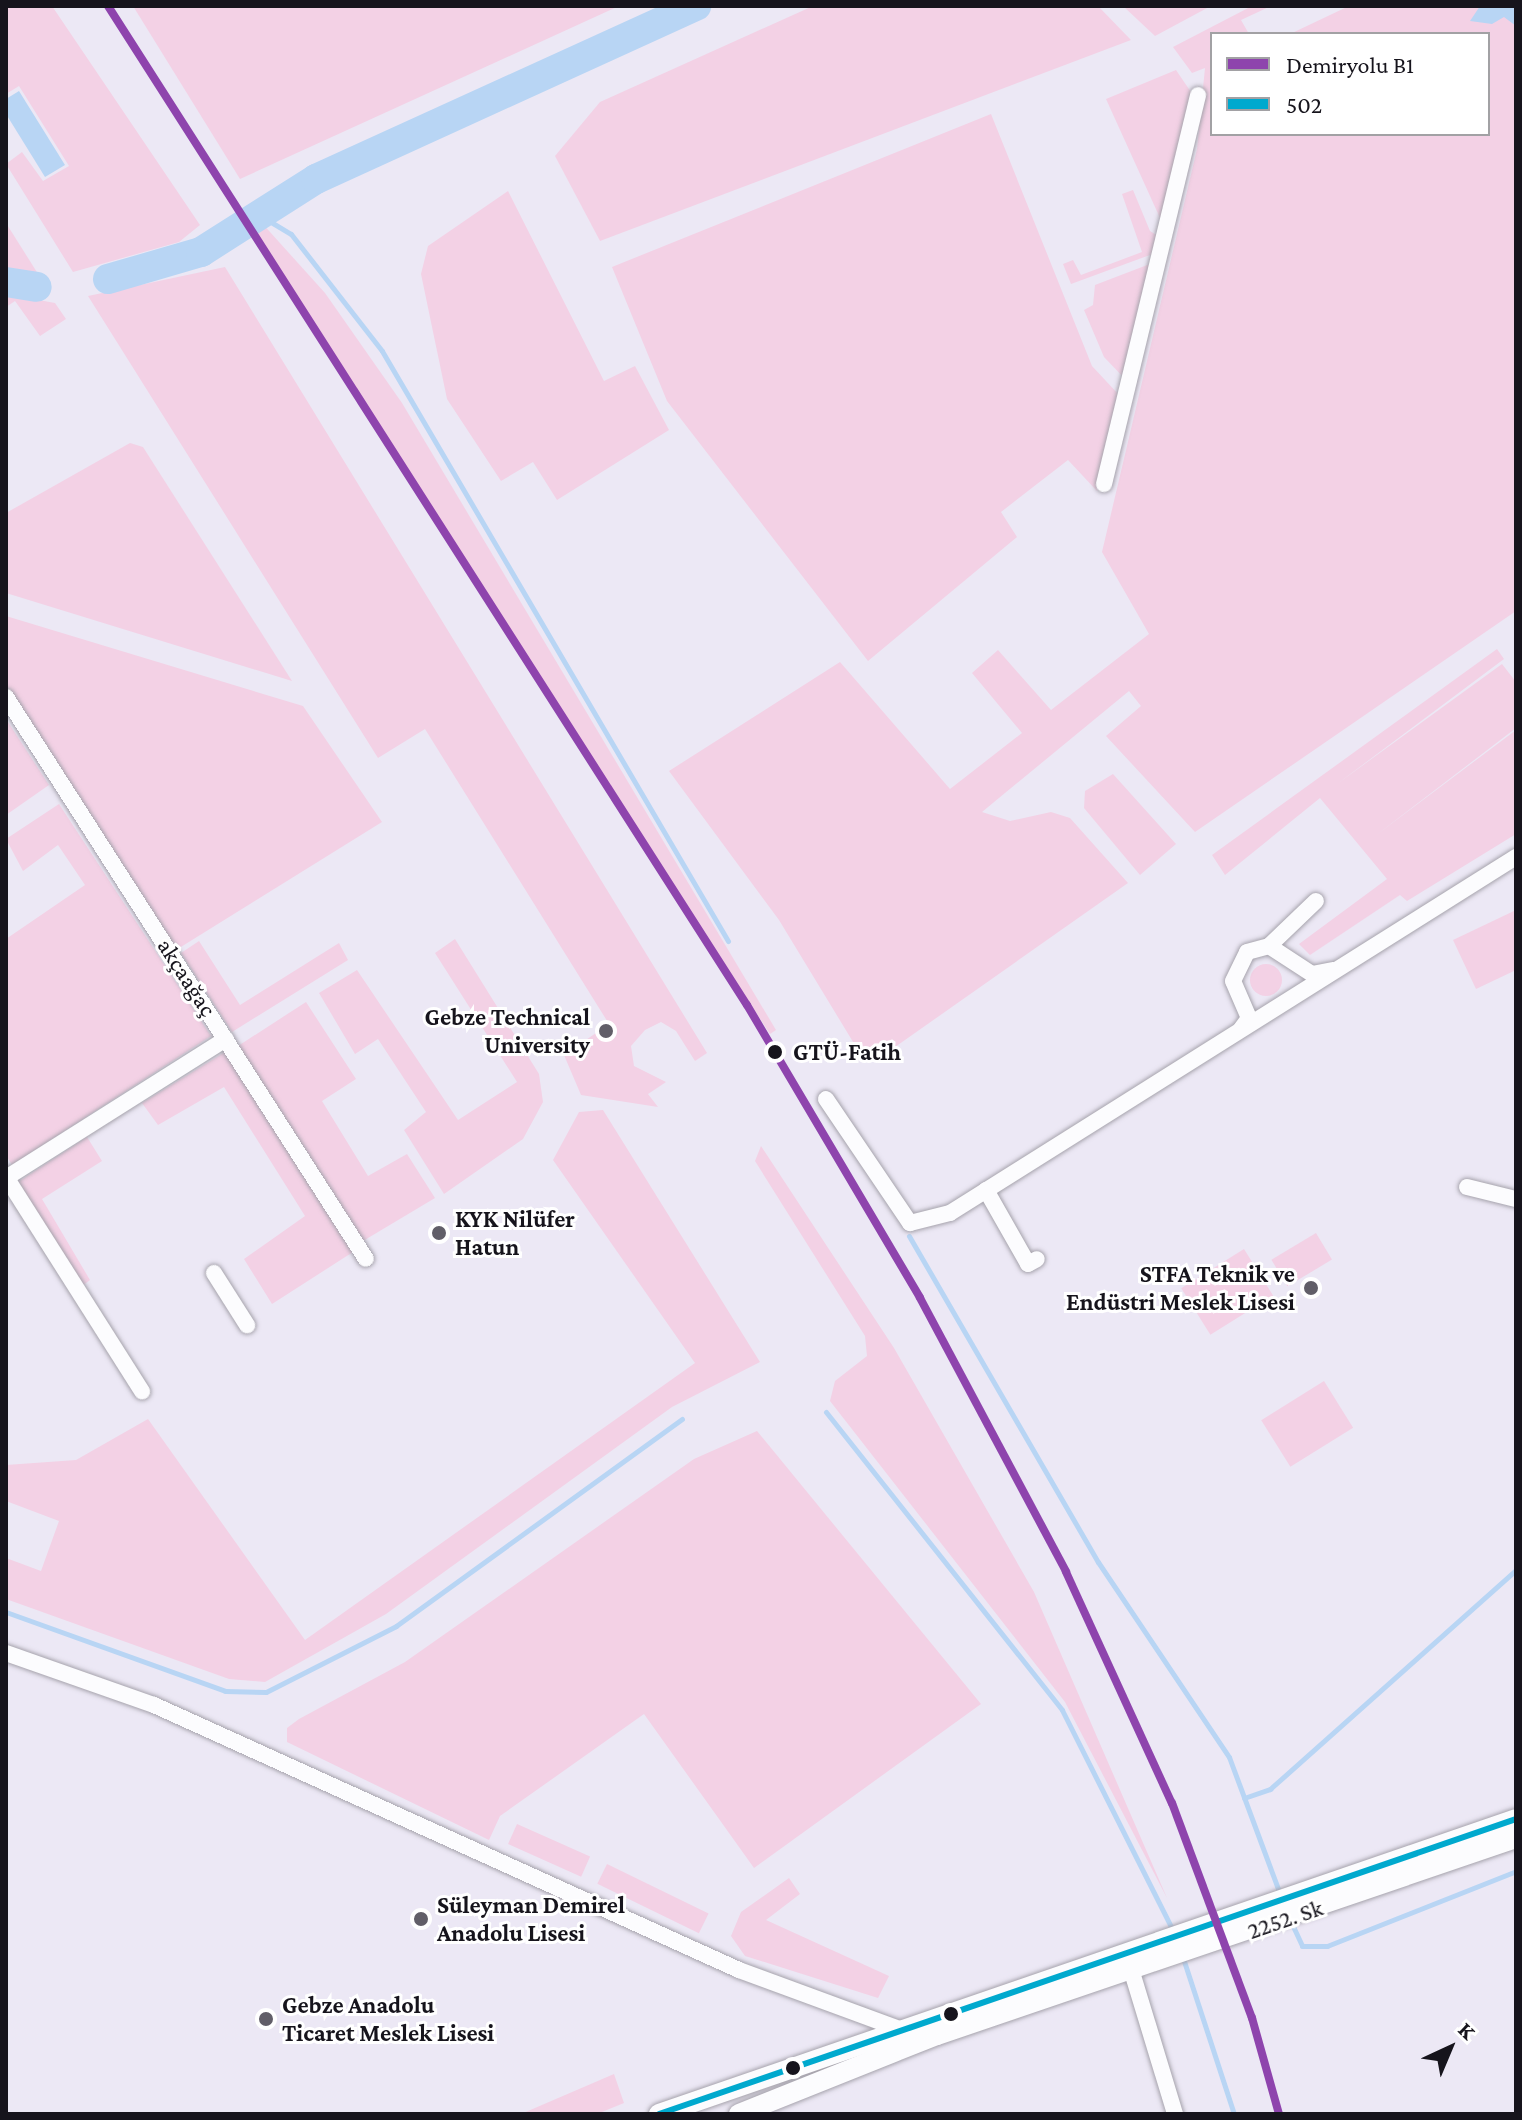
<!DOCTYPE html>
<meta charset="utf-8">
<style>
body{margin:0}
#map{position:relative;width:1522px;height:2120px;overflow:hidden;background:#ece8f5;font-family:"Crimson Pro",serif}
div>[style]{position:absolute}
[style*='--x']{left:calc(var(--x)*1px);top:calc(var(--y)*1px);width:calc(var(--w)*1px);rotate:calc(var(--a)*1deg)}
.green>*{inset:0;background:#f3d1e5;transform-origin:0 0}
.round{border-radius:50%}
.water>*{inset:0;background:#b8d5f4}
.stream>*{height:5px;margin:-2.5px;padding:0 2.5px;transform-origin:2.5px;border-radius:2.5px;background:#b8d5f4}
.river>*{height:30px;margin:-15px;padding:0 15px;transform-origin:15px;border-radius:15px;background:#b8d5f4}
.roads{filter:drop-shadow(0 0 2px #a6a3ac) drop-shadow(0 0 2px #a6a3ac)}
.minor>*{height:16px;margin:-8px;padding:0 8px;transform-origin:8px;border-radius:8px;background:#fcfcfe}
.major>*{height:20px;margin:-10px;padding:0 10px;transform-origin:10px;border-radius:10px;background:#fcfcfe}
.bus-1>*{height:6px;margin:-3px;padding:0 3px;transform-origin:3px;border-radius:3px;background:#00a9ce}
.rail-1>*{height:8px;margin:-4px;padding:0 4px;transform-origin:4px;border-radius:4px;background:#8e44ad}
.dots>*{width:22px;height:22px;translate:-50% -50%;box-sizing:border-box;border:4px solid #fff;border-radius:50%}
span{translate:-50% -50%;white-space:nowrap;text-align:center;line-height:1.15;-webkit-text-stroke:6px #fff;paint-order:stroke}
.street-label{font-size:24px;color:#16141c}
.poi-label{font-size:24px;color:#16141c;font-weight:700}
.right{translate:-100% -50%;text-align:right}
.left{translate:0 -50%;text-align:left}
.stop-label{font-size:24px;color:#16141c;font-weight:700}
.frame{position:absolute;inset:0;border:8px solid #16141c;pointer-events:none}
.legend{position:absolute;left:1210px;top:32px;width:280px;height:104px;box-sizing:border-box;background:#fff;border:2px solid #a2a1a4;margin:0;padding:10px 14px;list-style:none;font-size:24px;color:#16141c}
.legend li{display:flex;align-items:center;gap:16px;height:40px}
.legend b{width:40px;border:2px solid #a2a1a4}
.north{position:absolute;left:1410px;top:2008px;width:80px;height:80px;-webkit-text-stroke:6px #fff;paint-order:stroke;rotate:44deg;font-size:22px;font-weight:700;line-height:32px;text-align:center;color:#16141c}
.north::after{content:'';display:block;margin:auto;width:28px;height:36px;background:#16141c;clip-path:polygon(50% 0,100% 100%,50% 72%,0 100%)}
</style>
<div id="map">
<div class="green">
<i style="clip-path:polygon(6px 6px,52px 6px,200px 225px,179px 242px,73px 272px,6px 164px,22px 152px,43px 181px,69px 166px,19px 86px,6px 94px)"></i>
<i style="clip-path:polygon(133px 6px,619px 6px,240px 179px)"></i>
<i style="clip-path:polygon(813px 6px,1098px 6px,1131px 40px,600px 241px,555px 156px,600px 102px)"></i>
<i style="clip-path:polygon(1123px 6px,1209px 6px,1209px 7px,1155px 36px)"></i>
<i style="clip-path:polygon(1252px 6px,1271px 6px,1241px 20px,1249px 34px,1212px 34px,1212px 134px,1488px 134px,1488px 34px,1290px 34px,1349px 6px,1516px 6px,1516px 611px,1195px 832px,1106px 736px,1141px 706px,1129px 691px,982px 812px,1010px 821px,1051px 812px,1070px 818px,1128px 883px,878px 1059px,864px 1060px,779px 920px,669px 771px,840px 662px,950px 789px,1022px 733px,972px 673px,998px 650px,1051px 710px,1149px 634px,1102px 552px,1197px 149px,1205px 68px,1192px 73px,1173px 47px)"></i>
<i style="clip-path:polygon(1176px 70px,1195px 98px,1165px 229px,1106px 99px)"></i>
<i style="clip-path:polygon(991px 114px,1092px 366px,1120px 396px,1097px 491px,1068px 460px,1001px 512px,1017px 537px,868px 661px,667px 401px,612px 267px)"></i>
<i style="clip-path:polygon(1133px 190px,1150px 231px,1161px 238px,1158px 252px,1071px 284px,1063px 264px,1073px 260px,1081px 275px,1142px 252px,1122px 194px)"></i>
<i style="clip-path:polygon(508px 191px,604px 381px,635px 366px,669px 430px,557px 500px,533px 462px,501px 481px,447px 399px,421px 274px,428px 246px)"></i>
<i style="clip-path:polygon(261px 222px,325px 293px,402px 403px,776px 1030px,770px 1034px,436px 522px,253px 227px)"></i>
<i style="clip-path:polygon(6px 223px,40px 277px,6px 270px)"></i>
<i style="clip-path:polygon(1155px 262px,1127px 381px,1104px 357px,1084px 310px,1093px 305px,1095px 285px)"></i>
<i style="clip-path:polygon(225px 267px,707px 1053px,695px 1061px,676px 1031px,661px 1022px,645px 1030px,631px 1046px,634px 1066px,666px 1082px,648px 1094px,658px 1107px,581px 1095px,564px 1055px,609px 1024px,425px 729px,378px 758px,88px 296px)"></i>
<i style="clip-path:polygon(6px 294px,55px 303px,66px 319px,40px 336px,15px 301px,6px 307px)"></i>
<i style="clip-path:polygon(130px 443px,143px 447px,292px 681px,6px 593px,6px 513px)"></i>
<i style="clip-path:polygon(6px 616px,303px 706px,382px 822px,176px 950px,6px 684px)"></i>
<i style="clip-path:polygon(1497px 649px,1504px 659px,1337px 784px,1502px 664px,1516px 682px,1516px 728px,1375px 836px,1516px 730px,1516px 834px,1407px 901px,1400px 895px,1310px 955px,1299px 944px,1387px 879px,1320px 798px,1225px 875px,1212px 855px)"></i>
<i style="clip-path:polygon(6px 719px,49px 785px,6px 815px)"></i>
<i style="clip-path:polygon(1113px 774px,1176px 844px,1140px 875px,1084px 808px,1085px 791px)"></i>
<i style="clip-path:polygon(59px 804px,211px 1036px,12px 1165px,6px 1155px,6px 939px,85px 885px,58px 845px,23px 871px,6px 839px)"></i>
<i style="clip-path:polygon(1516px 910px,1516px 970px,1476px 989px,1453px 940px)"></i>
<i style="clip-path:polygon(455px 939px,539px 1074px,543px 1102px,523px 1139px,444px 1194px,404px 1130px,426px 1112px,378px 1039px,355px 1054px,319px 993px,357px 970px,458px 1120px,517px 1082px,435px 953px)"></i>
<i style="clip-path:polygon(199px 941px,240px 1005px,339px 943px,348px 960px,232px 1032px,181px 953px)"></i>
<i class="round" style="left:1250px;top:964px;width:32px;height:32px"></i>
<i style="clip-path:polygon(306px 1002px,356px 1079px,322px 1101px,368px 1176px,407px 1154px,435px 1198px,363px 1241px,238px 1046px)"></i>
<i style="clip-path:polygon(225px 1052px,353px 1252px,272px 1304px,244px 1259px,305px 1216px,224px 1087px,158px 1125px,142px 1103px)"></i>
<i style="clip-path:polygon(603px 1110px,760px 1362px,672px 1407px,386px 1614px,265px 1682px,229px 1679px,6px 1599px,6px 1558px,41px 1571px,59px 1521px,6px 1501px,6px 1465px,76px 1460px,148px 1419px,305px 1640px,695px 1363px,553px 1160px,579px 1112px)"></i>
<i style="clip-path:polygon(87px 1137px,102px 1161px,42px 1199px,90px 1280px,82px 1286px,18px 1182px)"></i>
<i style="clip-path:polygon(761px 1146px,894px 1348px,1034px 1592px,1167px 1898px,1065px 1702px,830px 1401px,835px 1381px,867px 1356px,865px 1336px,755px 1161px)"></i>
<i style="left:1316px;top:1233px;width:31px;height:52px;rotate:59deg"></i>
<i style="left:1244px;top:1249px;width:55px;height:74px;rotate:58deg"></i>
<i style="left:1324px;top:1381px;width:55px;height:74px;rotate:58deg"></i>
<i style="clip-path:polygon(757px 1431px,981px 1704px,754px 1868px,644px 1714px,500px 1816px,489px 1840px,287px 1742px,287px 1728px,299px 1719px,405px 1662px,694px 1459px)"></i>
<i style="left:517px;top:1824px;width:80px;height:22px;rotate:24deg"></i>
<i style="left:607px;top:1864px;width:113px;height:22px;rotate:26deg"></i>
<i style="clip-path:polygon(789px 1878px,800px 1894px,766px 1920px,889px 1976px,878px 1998px,745px 1956px,731px 1936px,741px 1912px)"></i>
<i style="clip-path:polygon(614px 2074px,624px 2103px,597px 2114px,521px 2114px)"></i>
</div>
<div class="water">
<i style="clip-path:polygon(1480px 6px,1516px 6px,1516px 26px,1504px 17px,1492px 24px,1470px 21px)"></i>
<i style="clip-path:polygon(19px 91px,65px 165px,45px 177px,6px 114px,6px 99px)"></i>
</div>
<div class="stream">
<i style="--x:261;--y:216;--w:35;--a:31"></i>
<i style="--x:291;--y:234;--w:148;--a:52.1"></i>
<i style="--x:382;--y:351;--w:684;--a:59.61"></i>
<i style="--x:909;--y:1236;--w:377;--a:59.9"></i>
<i style="--x:1098;--y:1562;--w:235;--a:56.1"></i>
<i style="--x:1229;--y:1757;--w:146;--a:69.6"></i>
<i style="--x:826;--y:1412;--w:380;--a:51.6"></i>
<i style="--x:1062;--y:1710;--w:247;--a:63.3"></i>
<i style="--x:6;--y:1612;--w:233;--a:19.8"></i>
<i style="--x:225;--y:1691;--w:41;--a:1.4"></i>
<i style="--x:266;--y:1692;--w:146;--a:-26.9"></i>
<i style="--x:396;--y:1626;--w:353;--a:-35.9"></i>
<i style="--x:1244;--y:1798;--w:28;--a:-19"></i>
<i style="--x:1270;--y:1789;--w:329;--a:-41.7"></i>
<i style="--x:1291;--y:1922;--w:26;--a:65"></i>
<i style="--x:1302;--y:1946;--w:25;--a:0"></i>
<i style="--x:1327;--y:1946;--w:203;--a:-21.6"></i>
<i style="--x:1182;--y:1955;--w:167;--a:71.9"></i>
</div>
<div class="river">
<i style="--x:108;--y:279;--w:97;--a:-16.2"></i>
<i style="--x:201;--y:252;--w:136;--a:-32.4"></i>
<i style="--x:316;--y:179;--w:418;--a:-24.5"></i>
<i style="--x:6;--y:282;--w:31;--a:9"></i>
</div>
<div class="roads">
<div class="minor">
<i style="--x:1104;--y:484;--w:400;--a:-76.4"></i>
<i style="--x:6;--y:697;--w:667;--a:57.36"></i>
<i style="--x:1269;--y:946;--w:65;--a:-43.8"></i>
<i style="--x:1241;--y:1029;--w:14;--a:-54"></i>
<i style="--x:1249;--y:1018;--w:40;--a:-113.4"></i>
<i style="--x:1233;--y:981;--w:32;--a:-64"></i>
<i style="--x:1247;--y:952;--w:23;--a:-15"></i>
<i style="--x:1269;--y:946;--w:51;--a:33.1"></i>
<i style="--x:1312;--y:974;--w:21;--a:-11"></i>
<i style="--x:826;--y:1099;--w:150;--a:55.9"></i>
<i style="--x:910;--y:1223;--w:41;--a:-14"></i>
<i style="--x:950;--y:1213;--w:669;--a:-32.17"></i>
<i style="--x:6;--y:1177;--w:254;--a:57.6"></i>
<i style="--x:6;--y:1178;--w:260;--a:-32.3"></i>
<i style="--x:1467;--y:1187;--w:50;--a:13.8"></i>
<i style="--x:986;--y:1190;--w:85;--a:60.4"></i>
<i style="--x:1028;--y:1264;--w:10;--a:-29"></i>
<i style="--x:214;--y:1273;--w:62;--a:57.6"></i>
<i style="--x:6;--y:1653;--w:157;--a:19.4"></i>
<i style="--x:154;--y:1705;--w:642;--a:24.37"></i>
<i style="--x:739;--y:1970;--w:168;--a:20.2"></i>
<i style="--x:1128;--y:1959;--w:162;--a:73.1"></i>
</div>
<div class="major">
<i style="--x:659;--y:2114;--w:906;--a:-18.99"></i>
<i style="--x:739;--y:2114;--w:213;--a:-21.8"></i>
<i style="--x:937;--y:2035;--w:612;--a:-18.79"></i>
</div>
</div>
<div class="bus-1">
<i style="--x:659;--y:2114;--w:906;--a:-18.99"></i>
</div>
<div class="rail-1">
<i style="--x:108;--y:6;--w:1186;--a:57.4"></i>
<i style="--x:747;--y:1005;--w:340;--a:59.4"></i>
<i style="--x:920;--y:1298;--w:310;--a:61.9"></i>
<i style="--x:1066;--y:1572;--w:254;--a:65.4"></i>
<i style="--x:1172;--y:1803;--w:229;--a:69.6"></i>
<i style="--x:1252;--y:2018;--w:100;--a:74.3"></i>
</div>
<div class="dots">
<i style="left:606px;top:1031px;background:#615e68"></i>
<i style="left:775px;top:1052px;background:#16141c"></i>
<i style="left:439px;top:1233px;background:#615e68"></i>
<i style="left:1311px;top:1288px;background:#615e68"></i>
<i style="left:421px;top:1919px;background:#615e68"></i>
<i style="left:951px;top:2014px;background:#16141c"></i>
<i style="left:266px;top:2019px;background:#615e68"></i>
<i style="left:793px;top:2068px;background:#16141c"></i>
</div>
<div class="street-label">
<span style="left:187px;top:977px;rotate:57deg">akçaağaç</span>
<span style="left:1285px;top:1919px;rotate:-19deg">2252. Sk</span>
</div>
<div class="poi-label">
<span class="right" style="left:590px;top:1031px">Gebze Technical<br>University</span>
<span class="left" style="left:455px;top:1233px">KYK Nilüfer<br>Hatun</span>
<span class="right" style="left:1295px;top:1288px">STFA Teknik ve<br>Endüstri Meslek Lisesi</span>
<span class="left" style="left:437px;top:1919px">Süleyman Demirel<br>Anadolu Lisesi</span>
<span class="left" style="left:282px;top:2019px">Gebze Anadolu<br>Ticaret Meslek Lisesi</span>
</div>
<div class="stop-label">
<span class="left" style="left:793px;top:1052px">GTÜ-Fatih</span>
</div>
<div class="frame"></div>
<ul class="legend">
<li><b style="height:10px;background:#8e44ad"></b>Demiryolu B1</li>
<li><b style="height:10px;background:#00a9ce"></b>502</li>
</ul>
<div class="north">K</div>
</div>
